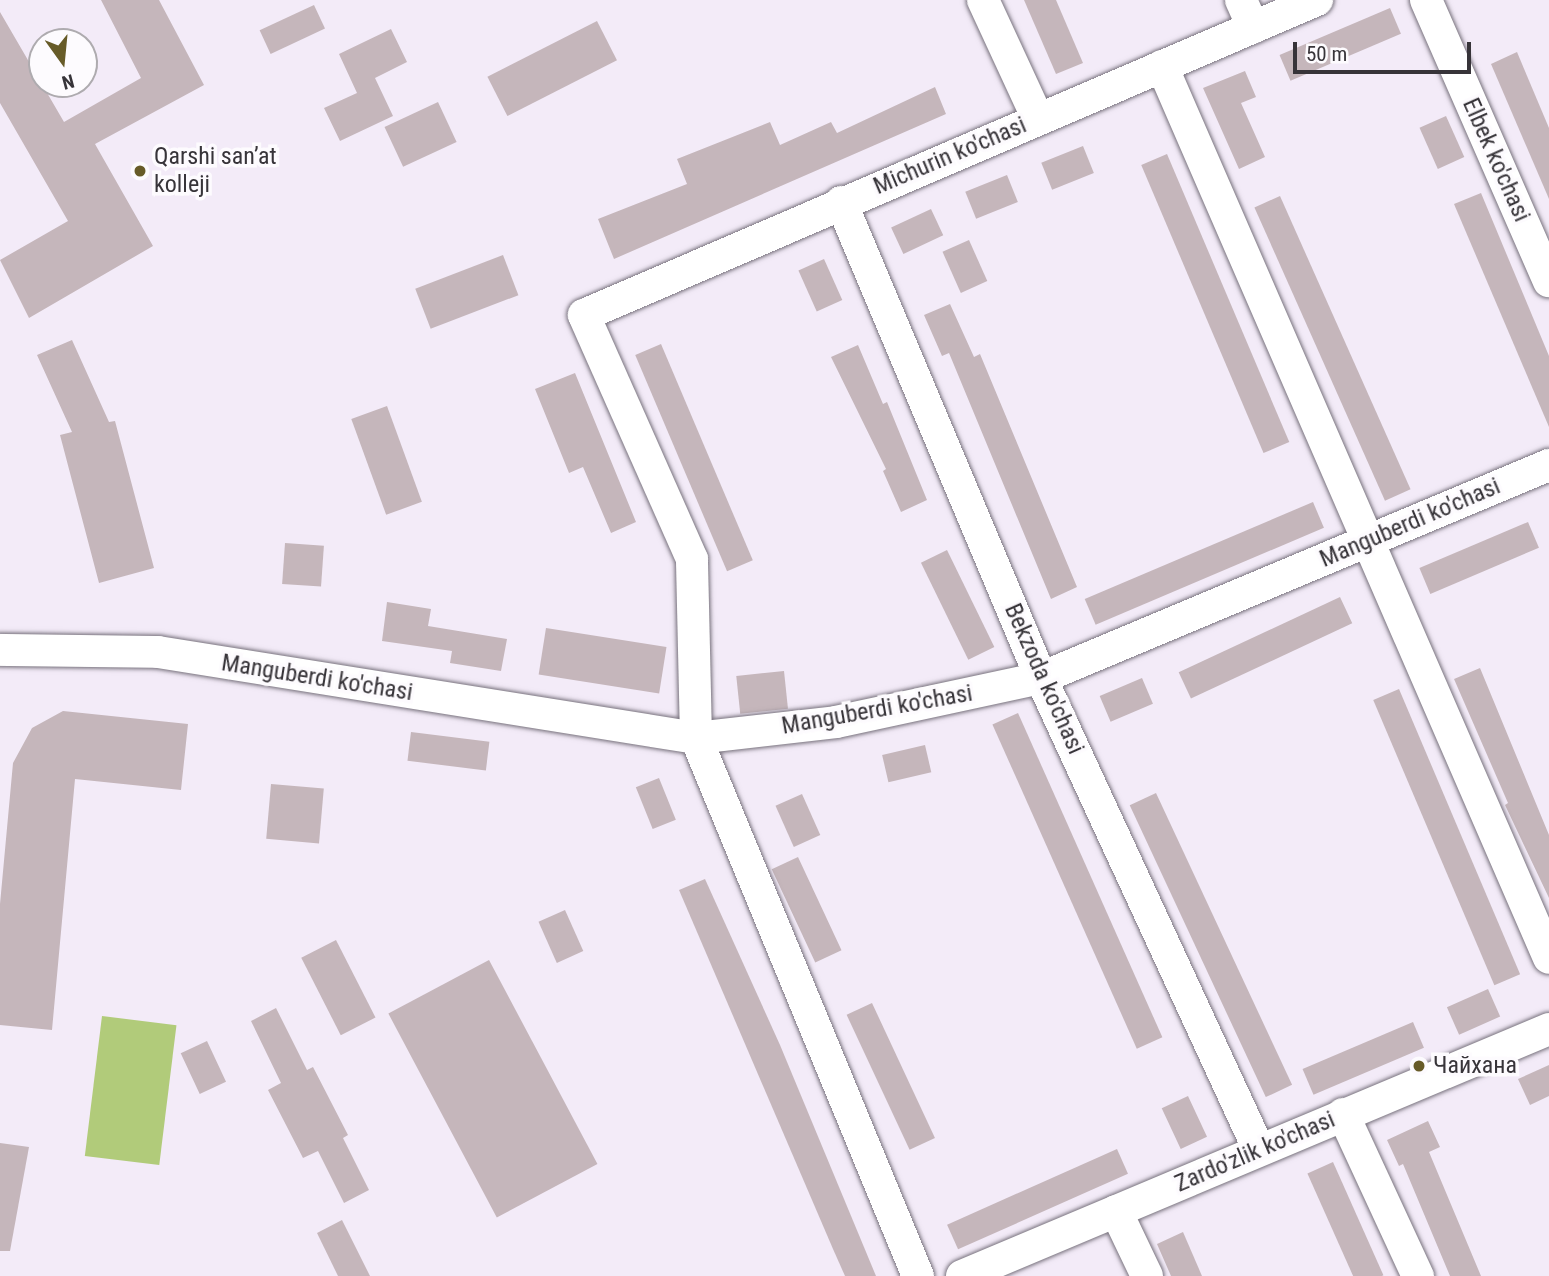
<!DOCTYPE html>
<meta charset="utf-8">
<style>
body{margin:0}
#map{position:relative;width:1549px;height:1276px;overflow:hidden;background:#f3ebf8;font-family:"Roboto Condensed",sans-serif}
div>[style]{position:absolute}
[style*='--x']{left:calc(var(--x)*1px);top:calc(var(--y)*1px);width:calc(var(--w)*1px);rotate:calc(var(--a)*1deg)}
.green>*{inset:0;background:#b1cb7a;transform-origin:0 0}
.building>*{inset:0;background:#c5b6bb;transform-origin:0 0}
.roads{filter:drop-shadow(0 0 2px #78727d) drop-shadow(0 0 2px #78727d)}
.minor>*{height:32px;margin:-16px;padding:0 16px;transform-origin:16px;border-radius:16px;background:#fff}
.dots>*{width:19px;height:19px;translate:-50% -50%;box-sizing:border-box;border:4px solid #fdfbfe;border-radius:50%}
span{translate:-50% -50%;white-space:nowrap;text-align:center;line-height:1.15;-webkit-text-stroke:7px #fdfbfe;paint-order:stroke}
.street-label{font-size:24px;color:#373439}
.poi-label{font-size:24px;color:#373439}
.left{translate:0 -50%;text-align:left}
.north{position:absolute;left:28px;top:28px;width:70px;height:70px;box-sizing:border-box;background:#fdfbfe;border:2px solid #aeabaf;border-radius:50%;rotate:165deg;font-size:19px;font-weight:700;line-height:28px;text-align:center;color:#373439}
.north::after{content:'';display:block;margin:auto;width:24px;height:32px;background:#675b28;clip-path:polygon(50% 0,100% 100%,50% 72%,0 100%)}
.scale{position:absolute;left:1293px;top:42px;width:178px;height:32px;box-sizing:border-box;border:4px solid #373439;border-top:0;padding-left:9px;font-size:21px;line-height:24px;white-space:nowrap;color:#373439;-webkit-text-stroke:5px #fdfbfe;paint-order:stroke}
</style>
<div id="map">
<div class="green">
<i style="left:102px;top:1016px;width:75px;height:141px;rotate:7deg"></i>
</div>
<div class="building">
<i style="clip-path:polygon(101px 0,159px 0,204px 85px,95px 144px,153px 246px,29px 318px,0 260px,68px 221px,0 103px,0 12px,64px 122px,141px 78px)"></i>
<i style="clip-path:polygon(1024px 0,1056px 0,1083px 63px,1056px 74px)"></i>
<i style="left:314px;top:5px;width:26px;height:60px;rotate:65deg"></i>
<i style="left:1390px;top:8px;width:28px;height:120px;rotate:67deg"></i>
<i style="left:597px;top:21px;width:44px;height:123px;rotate:63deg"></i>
<i style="clip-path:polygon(391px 29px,407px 62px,375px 78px,393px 116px,340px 141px,324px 108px,357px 93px,339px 54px)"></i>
<i style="clip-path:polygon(1517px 52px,1549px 128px,1549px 199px,1491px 64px)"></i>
<i style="clip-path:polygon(1245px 71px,1256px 97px,1241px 103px,1265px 157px,1239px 169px,1203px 88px)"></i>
<i style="clip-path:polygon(935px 87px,946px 114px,614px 259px,598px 219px,687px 184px,677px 159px,770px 122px,780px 145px,831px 122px,837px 133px)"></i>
<i style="left:438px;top:102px;width:44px;height:59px;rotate:65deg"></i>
<i style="left:1446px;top:116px;width:45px;height:29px;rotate:66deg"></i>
<i style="left:1083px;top:146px;width:29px;height:45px;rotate:68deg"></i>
<i style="left:1167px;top:154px;width:313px;height:28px;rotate:67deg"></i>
<i style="left:1007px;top:175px;width:29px;height:45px;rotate:68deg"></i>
<i style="clip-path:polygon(1481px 193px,1549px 356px,1549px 427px,1454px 204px)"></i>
<i style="left:1280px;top:196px;width:321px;height:28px;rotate:66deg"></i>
<i style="left:931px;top:209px;width:29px;height:44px;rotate:65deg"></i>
<i style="left:969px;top:240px;width:45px;height:29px;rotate:66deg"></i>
<i style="left:503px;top:255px;width:43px;height:94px;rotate:69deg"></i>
<i style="left:824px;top:259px;width:45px;height:28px;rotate:66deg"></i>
<i style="clip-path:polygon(950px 304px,974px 357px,980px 354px,1077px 587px,1051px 599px,949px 353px,942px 356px,924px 315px)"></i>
<i style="clip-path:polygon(72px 340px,109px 422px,115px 421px,154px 568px,99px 583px,60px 435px,72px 432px,37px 355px)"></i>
<i style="left:661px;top:344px;width:235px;height:28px;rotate:67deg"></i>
<i style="clip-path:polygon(858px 345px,883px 404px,887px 402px,927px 500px,901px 512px,883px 471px,886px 469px,831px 357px)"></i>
<i style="clip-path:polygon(575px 373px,636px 522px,611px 533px,583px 467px,569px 473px,535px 389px)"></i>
<i style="left:387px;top:406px;width:102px;height:38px;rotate:70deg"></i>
<i style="left:1313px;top:502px;width:28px;height:248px;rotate:67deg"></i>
<i style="left:1528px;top:522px;width:28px;height:118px;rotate:67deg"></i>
<i style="left:285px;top:543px;width:39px;height:41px;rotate:4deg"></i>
<i style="left:947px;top:550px;width:108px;height:29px;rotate:64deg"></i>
<i style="left:1340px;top:597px;width:29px;height:178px;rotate:65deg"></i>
<i style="clip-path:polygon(387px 602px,431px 609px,428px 626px,507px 639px,501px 671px,450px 663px,452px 651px,382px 641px)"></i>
<i style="left:546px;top:628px;width:122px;height:47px;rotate:9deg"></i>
<i style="clip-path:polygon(1480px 668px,1549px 835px,1549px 898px,1505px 805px,1508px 803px,1454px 679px)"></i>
<i style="left:784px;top:671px;width:38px;height:48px;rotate:84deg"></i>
<i style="left:1142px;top:678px;width:28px;height:46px;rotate:67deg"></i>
<i style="left:1399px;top:689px;width:310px;height:28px;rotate:67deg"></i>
<i style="clip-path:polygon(63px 711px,188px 724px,181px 790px,75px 779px,52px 1030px,0 1025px,0 904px,13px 763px,32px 728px)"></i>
<i style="left:1018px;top:713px;width:355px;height:28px;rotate:66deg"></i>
<i style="left:411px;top:732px;width:79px;height:29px;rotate:7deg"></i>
<i style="left:925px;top:745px;width:28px;height:44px;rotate:77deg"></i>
<i style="left:659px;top:778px;width:45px;height:25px;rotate:68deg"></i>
<i style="left:271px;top:784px;width:53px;height:55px;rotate:5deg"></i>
<i style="left:1156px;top:793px;width:322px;height:29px;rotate:65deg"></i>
<i style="left:802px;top:794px;width:45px;height:29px;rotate:66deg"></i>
<i style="left:798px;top:857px;width:103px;height:29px;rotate:65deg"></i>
<i style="clip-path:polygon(705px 879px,780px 1045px,876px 1276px,845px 1276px,833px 1249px,679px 890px)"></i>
<i style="left:565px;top:910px;width:45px;height:29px;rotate:66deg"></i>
<i style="left:336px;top:940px;width:87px;height:39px;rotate:63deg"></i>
<i style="left:489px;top:960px;width:231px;height:114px;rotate:62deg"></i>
<i style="left:1488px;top:989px;width:30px;height:45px;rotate:66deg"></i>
<i style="left:872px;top:1003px;width:149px;height:28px;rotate:65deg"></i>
<i style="clip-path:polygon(276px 1008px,307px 1070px,313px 1067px,348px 1135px,343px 1138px,369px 1190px,344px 1203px,318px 1151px,303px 1158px,268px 1090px,281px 1083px,251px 1021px)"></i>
<i style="left:1413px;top:1022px;width:28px;height:120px;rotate:67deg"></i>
<i style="left:207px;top:1041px;width:45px;height:29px;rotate:65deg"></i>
<i style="clip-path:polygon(1549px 1065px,1549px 1096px,1530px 1105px,1518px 1079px)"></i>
<i style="left:1188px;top:1096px;width:45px;height:29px;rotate:65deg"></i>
<i style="clip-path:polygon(1428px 1121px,1440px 1147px,1429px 1152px,1481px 1276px,1450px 1276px,1403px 1164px,1399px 1166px,1387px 1140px)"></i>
<i style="clip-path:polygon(0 1143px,29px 1147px,10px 1251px,0 1251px)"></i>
<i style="left:1117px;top:1149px;width:27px;height:186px;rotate:66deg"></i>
<i style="left:1333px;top:1162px;width:124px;height:28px;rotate:66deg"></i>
<i style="clip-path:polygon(342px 1220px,370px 1276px,338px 1276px,317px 1233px)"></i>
<i style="clip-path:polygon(1183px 1232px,1202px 1276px,1171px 1276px,1157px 1244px)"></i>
</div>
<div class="roads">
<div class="minor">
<i style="--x:983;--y:0;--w:131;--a:65.2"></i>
<i style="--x:1241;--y:0;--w:30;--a:66"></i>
<i style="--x:1426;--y:0;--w:307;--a:66.4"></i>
<i style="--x:1162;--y:66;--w:972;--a:66.55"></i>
<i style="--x:841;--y:202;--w:516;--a:67.21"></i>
<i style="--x:1041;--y:678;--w:520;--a:65.21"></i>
<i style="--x:0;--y:650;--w:158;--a:0.7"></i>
<i style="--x:158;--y:652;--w:545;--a:9.08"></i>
<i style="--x:696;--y:738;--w:141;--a:-6.5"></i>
<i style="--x:836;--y:722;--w:210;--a:-12.1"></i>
<i style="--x:1041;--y:678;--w:551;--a:-22.75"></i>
<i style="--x:1343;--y:1114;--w:179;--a:65.2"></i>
<i style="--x:1116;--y:1211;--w:72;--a:64.5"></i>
<i style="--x:918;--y:1276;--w:582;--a:-112.42"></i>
<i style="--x:696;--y:738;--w:179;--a:-91.3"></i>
<i style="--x:692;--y:559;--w:267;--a:-113.9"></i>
<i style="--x:584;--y:315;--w:798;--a:-23.26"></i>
<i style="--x:962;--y:1276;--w:637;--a:-22.82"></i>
</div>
</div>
<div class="dots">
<i style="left:140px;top:171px;background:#675b28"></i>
<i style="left:1419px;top:1066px;background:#675b28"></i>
</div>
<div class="street-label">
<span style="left:950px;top:156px;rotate:-23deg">Michurin ko'chasi</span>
<span style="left:1496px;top:160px;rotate:66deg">Elbek ko'chasi</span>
<span style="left:1410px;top:523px;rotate:-23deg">Manguberdi ko'chasi</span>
<span style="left:317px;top:678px;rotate:9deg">Manguberdi ko'chasi</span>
<span style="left:1044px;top:679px;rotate:66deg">Bekzoda ko'chasi</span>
<span style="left:877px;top:710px;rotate:-10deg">Manguberdi ko'chasi</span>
<span style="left:1255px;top:1152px;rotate:-23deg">Zardo'zlik ko'chasi</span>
</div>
<div class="poi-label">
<span class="left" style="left:154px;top:171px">Qarshi san’at<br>kolleji</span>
<span class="left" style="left:1433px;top:1066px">Чайхана</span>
</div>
<div class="north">N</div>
<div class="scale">50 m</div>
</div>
